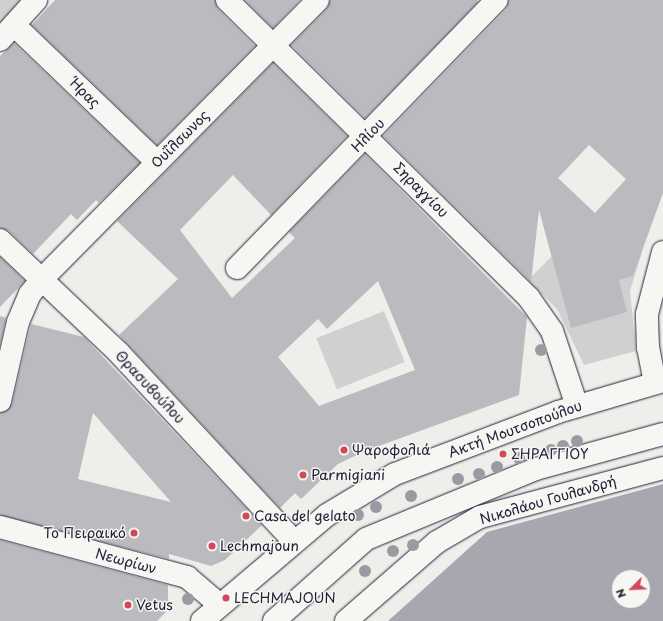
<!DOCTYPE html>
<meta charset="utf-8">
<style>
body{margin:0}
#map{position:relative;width:663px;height:621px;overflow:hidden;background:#eeeeeb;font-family:"Playpen Sans",sans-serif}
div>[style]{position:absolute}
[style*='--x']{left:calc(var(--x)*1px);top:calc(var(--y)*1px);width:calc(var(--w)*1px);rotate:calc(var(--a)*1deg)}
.green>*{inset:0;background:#d0d0d1;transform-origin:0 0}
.water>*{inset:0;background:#a7a7af}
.building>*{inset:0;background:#bbbbbf}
.roads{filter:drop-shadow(0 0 1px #22223b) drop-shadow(0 0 1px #22223b)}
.minor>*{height:22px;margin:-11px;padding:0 11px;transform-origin:11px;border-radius:11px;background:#f6f6f2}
.major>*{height:22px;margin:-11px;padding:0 11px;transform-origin:11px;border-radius:11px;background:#f6f6f2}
.trees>*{width:12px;height:12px;margin:-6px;border-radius:50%;background:#9a9aa3}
.dots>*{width:11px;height:11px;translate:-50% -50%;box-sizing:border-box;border:2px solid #f6f6f2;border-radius:50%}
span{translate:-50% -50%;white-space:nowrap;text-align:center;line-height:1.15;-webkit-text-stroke:3px #f6f6f2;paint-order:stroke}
.street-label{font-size:14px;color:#22223b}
.poi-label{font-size:14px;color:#22223b}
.left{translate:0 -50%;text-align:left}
.right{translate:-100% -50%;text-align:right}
.north{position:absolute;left:611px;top:569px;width:40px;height:40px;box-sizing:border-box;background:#f6f6f2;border:1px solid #a1a1a9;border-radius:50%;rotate:246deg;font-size:11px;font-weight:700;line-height:16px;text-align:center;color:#22223b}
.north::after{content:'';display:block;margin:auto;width:14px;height:18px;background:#d1495b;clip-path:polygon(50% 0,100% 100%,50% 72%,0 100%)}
</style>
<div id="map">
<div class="green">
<i style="clip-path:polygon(0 0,22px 0,0 23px)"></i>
<i style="clip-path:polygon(595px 213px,642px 252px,630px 291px,636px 351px,584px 365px,557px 309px,528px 280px)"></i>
<i style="left:384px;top:311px;width:55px;height:73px;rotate:68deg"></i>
</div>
<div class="water">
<i style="clip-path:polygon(evenodd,663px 484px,663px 621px,388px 621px,487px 532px,663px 484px,619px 577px,643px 577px,643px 601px,619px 601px,619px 577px)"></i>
</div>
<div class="building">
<i style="clip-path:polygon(55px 0,215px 0,218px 9px,255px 46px,157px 145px,32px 25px)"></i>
<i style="clip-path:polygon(245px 0,300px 0,273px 28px)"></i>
<i style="clip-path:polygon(330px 0,477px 0,478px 2px,365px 118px,291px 45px,327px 9px)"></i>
<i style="clip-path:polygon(evenodd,509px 0,663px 0,663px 193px,633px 276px,619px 280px,627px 312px,571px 328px,539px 210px,531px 282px,383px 136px,506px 9px,509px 0,589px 145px,626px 179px,595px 213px,558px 178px,589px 145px)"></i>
<i style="clip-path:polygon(14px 43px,140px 163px,99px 203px,96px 200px,77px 220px,71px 214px,33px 254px,9px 231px,0 228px,0 56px)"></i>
<i style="clip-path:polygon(evenodd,273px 63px,347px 136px,271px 215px,233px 175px,180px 230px,232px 298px,295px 238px,289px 232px,365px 154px,527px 317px,519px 395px,365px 451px,338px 464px,301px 499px,295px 493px,280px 508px,119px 335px,178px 279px,117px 221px,273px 63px,378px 281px,415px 370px,319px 406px,278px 357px,318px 319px,327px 329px,378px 281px)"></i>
<i style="clip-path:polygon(0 257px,25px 281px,0 307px)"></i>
<i style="clip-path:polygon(0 316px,6px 318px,0 345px)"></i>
<i style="clip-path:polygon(evenodd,31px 324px,84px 337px,262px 525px,225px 560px,211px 566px,169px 554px,169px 559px,0 515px,0 413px,12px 404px,31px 324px,93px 413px,171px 502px,78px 479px,93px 413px)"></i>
<i style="clip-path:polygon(0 540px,168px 585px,168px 610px,157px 621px,0 621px)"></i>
</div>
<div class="roads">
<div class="minor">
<i style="--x:227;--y:0;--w:424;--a:44.6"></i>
<i style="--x:529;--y:298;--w:40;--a:55.1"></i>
<i style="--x:552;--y:331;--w:79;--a:71.6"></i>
<i style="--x:14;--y:25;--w:198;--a:43.8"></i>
<i style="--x:0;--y:40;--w:54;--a:-48"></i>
<i style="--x:0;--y:240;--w:164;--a:43.5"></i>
<i style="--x:119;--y:353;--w:257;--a:47.1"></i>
<i style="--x:237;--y:268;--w:373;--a:-45.9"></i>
<i style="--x:655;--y:383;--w:36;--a:-101"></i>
<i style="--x:648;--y:348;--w:34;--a:-92"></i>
<i style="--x:647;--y:314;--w:64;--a:-75.5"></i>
<i style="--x:0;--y:401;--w:81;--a:-77.2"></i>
<i style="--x:18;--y:322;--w:30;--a:-67"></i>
<i style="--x:30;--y:294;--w:19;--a:-51"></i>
<i style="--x:42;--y:279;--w:392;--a:-45.3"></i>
<i style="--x:0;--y:527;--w:194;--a:15"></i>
<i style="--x:187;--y:577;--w:43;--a:40.3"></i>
<i style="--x:274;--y:621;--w:123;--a:-41.7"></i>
<i style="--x:366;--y:539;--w:184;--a:-22.4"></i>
<i style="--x:536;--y:469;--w:132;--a:-15.4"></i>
<i style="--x:346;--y:621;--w:121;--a:-41"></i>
<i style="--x:437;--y:542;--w:50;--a:-30.2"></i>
<i style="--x:480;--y:517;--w:189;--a:-15"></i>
</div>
<div class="major">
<i style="--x:202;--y:621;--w:164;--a:-40.3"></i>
<i style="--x:327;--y:515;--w:79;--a:-31.1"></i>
<i style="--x:395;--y:474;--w:174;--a:-20.8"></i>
<i style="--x:558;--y:412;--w:109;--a:-16.4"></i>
</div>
</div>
<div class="trees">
<i style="left:541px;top:350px"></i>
<i style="left:577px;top:441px"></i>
<i style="left:563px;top:446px"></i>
<i style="left:551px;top:450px"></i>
<i style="left:519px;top:458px"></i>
<i style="left:497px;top:467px"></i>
<i style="left:479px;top:474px"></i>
<i style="left:458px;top:479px"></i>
<i style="left:411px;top:496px"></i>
<i style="left:376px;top:507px"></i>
<i style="left:358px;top:515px"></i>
<i style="left:413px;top:545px"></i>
<i style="left:393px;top:551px"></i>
<i style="left:365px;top:571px"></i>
<i style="left:188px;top:599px"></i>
</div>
<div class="dots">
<i style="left:344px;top:450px;background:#d1495b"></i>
<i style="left:503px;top:454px;background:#d1495b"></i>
<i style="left:303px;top:475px;background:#d1495b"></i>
<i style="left:246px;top:516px;background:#d1495b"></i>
<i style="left:134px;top:533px;background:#d1495b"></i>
<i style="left:212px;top:546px;background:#d1495b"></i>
<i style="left:226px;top:598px;background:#d1495b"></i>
<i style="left:128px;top:605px;background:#d1495b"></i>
</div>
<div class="street-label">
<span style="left:85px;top:93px;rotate:44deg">Ήρας</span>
<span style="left:368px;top:135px;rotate:-46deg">Ηλίου</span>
<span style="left:180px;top:139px;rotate:-45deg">Ουΐλσωνος</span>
<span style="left:421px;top:190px;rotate:45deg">Σηραγγίου</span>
<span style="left:150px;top:387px;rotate:47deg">Θρασυβούλου</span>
<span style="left:515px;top:429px;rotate:-20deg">Ακτή Μουτσοπούλου</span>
<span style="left:548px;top:500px;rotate:-16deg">Νικολάου Γουλανδρή</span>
<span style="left:126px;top:561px;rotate:15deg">Νεωρίων</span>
</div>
<div class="poi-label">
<span class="left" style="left:352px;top:450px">Ψαροφολιά</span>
<span class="left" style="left:511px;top:454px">ΣΗΡΑΓΓΙΟΥ</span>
<span class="left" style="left:311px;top:475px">Parmigiani</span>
<span class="left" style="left:254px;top:516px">Casa del gelato</span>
<span class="right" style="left:126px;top:533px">Το Πειραικό</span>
<span class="left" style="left:220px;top:546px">Lechmajoun</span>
<span class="left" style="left:234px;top:598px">LECHMAJOUN</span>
<span class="left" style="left:136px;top:605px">Vetus</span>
</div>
<div class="north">N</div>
</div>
